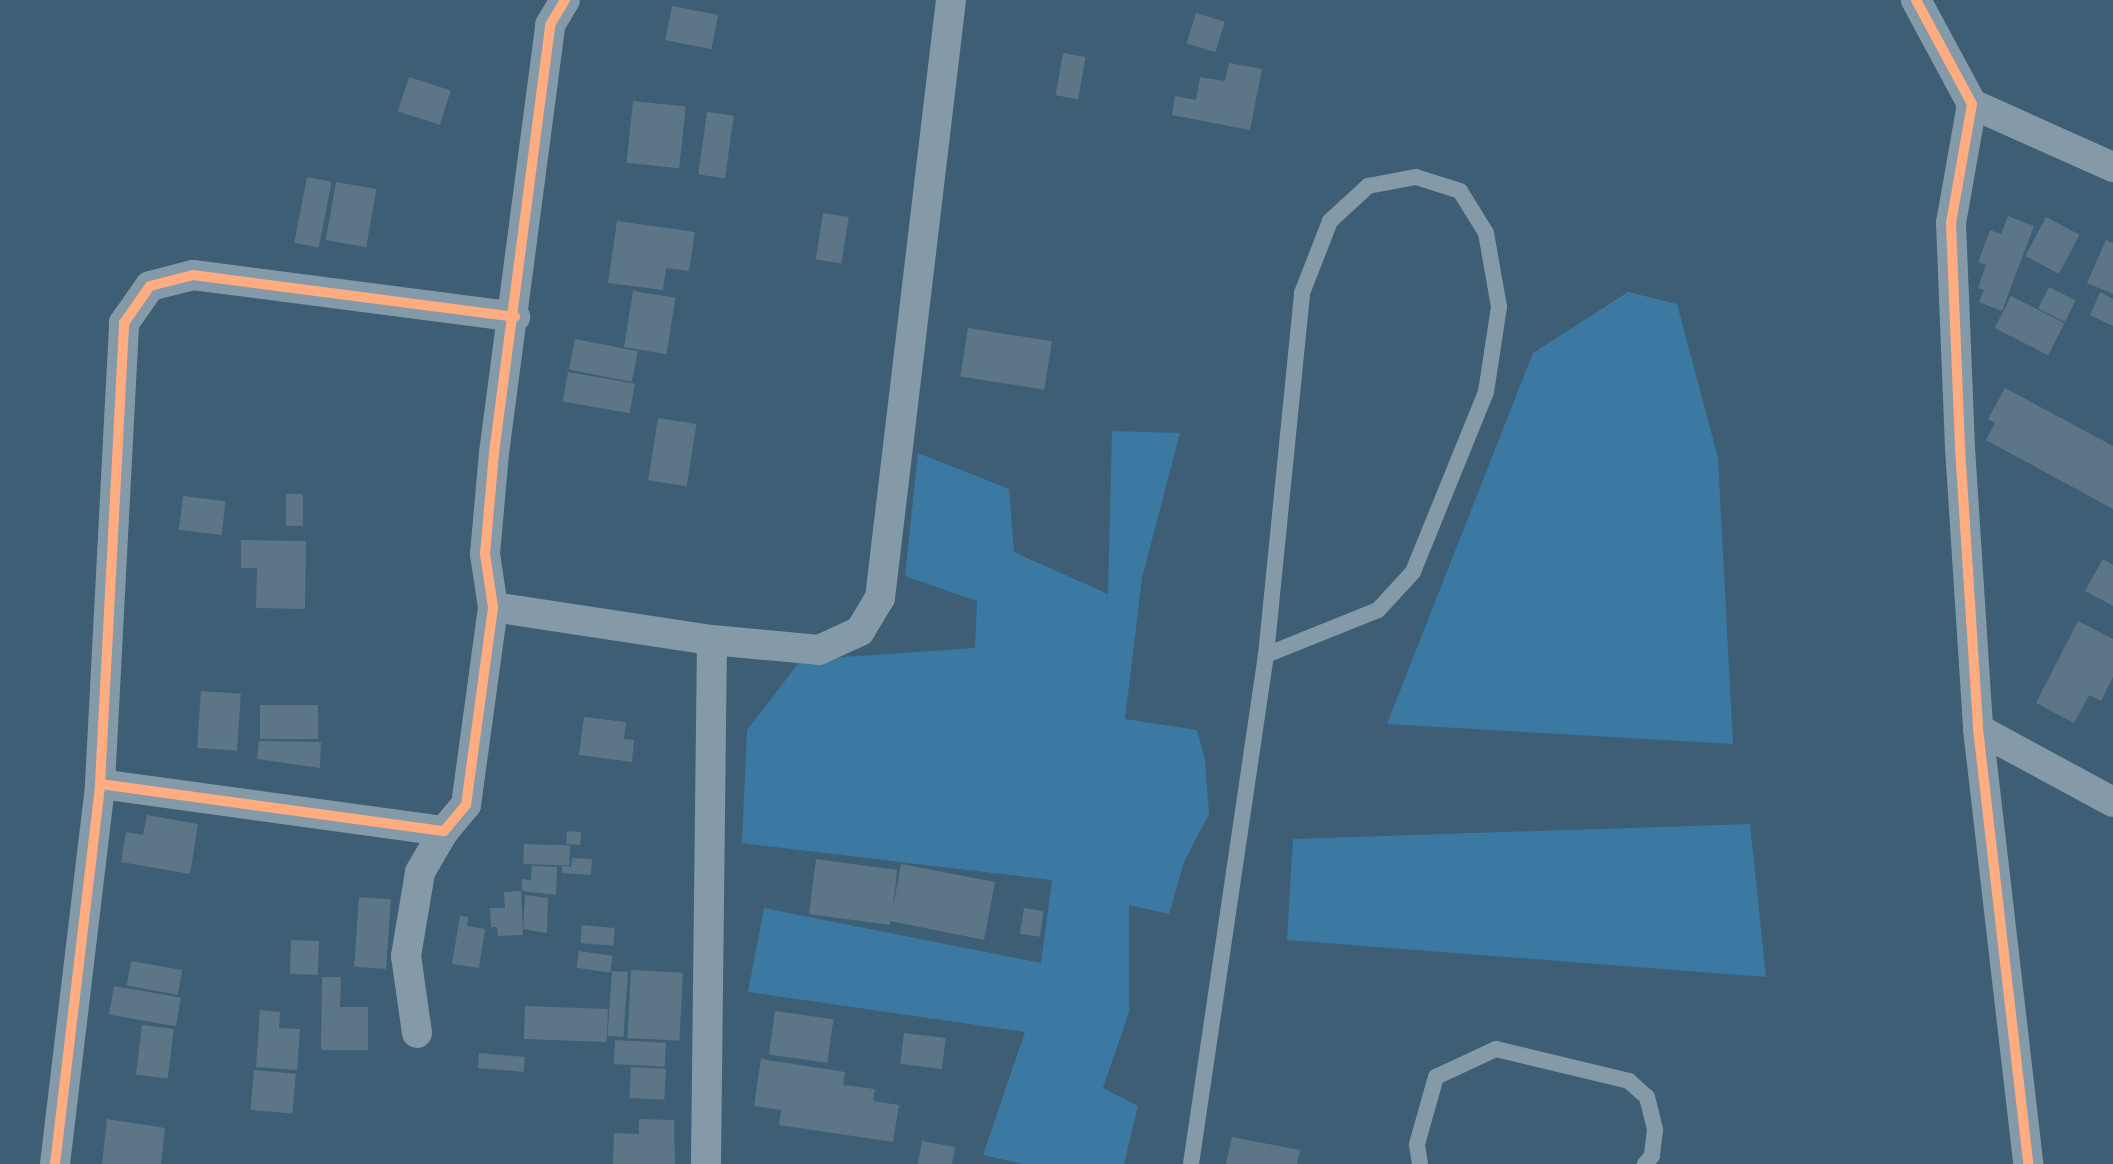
<!DOCTYPE html>
<style>
body{margin:0}
#map{position:relative;width:2113px;height:1164px;overflow:hidden;background:#3d5e75;font-family:"Work Sans",sans-serif}
div>[style]{position:absolute}
[style*='--x']{left:calc(var(--x)*1px);top:calc(var(--y)*1px);width:calc(var(--w)*1px);rotate:calc(var(--a)*1deg)}
.green>*{inset:0;background:#3b79a2}
.building>*{inset:0;background:#5c7688;transform-origin:0 0}
.service>*{height:16px;margin:-8px;padding:0 8px;transform-origin:8px;border-radius:8px;background:#849aa9}
.minor>*{height:30px;margin:-15px;padding:0 15px;transform-origin:15px;border-radius:15px;background:#849aa9}
.cycleway>*{height:10px;margin:-5px;padding:0 5px;transform-origin:5px;border-radius:5px;background:#ffac80}
span{translate:-50% -50%;white-space:nowrap;text-align:center;line-height:1.15;-webkit-text-stroke:6px #26638c;paint-order:stroke}
</style>
<div id="map">
<div class="green">
<i style="clip-path:polygon(1628px 292px,1677px 304px,1718px 458px,1733px 744px,1387px 724px,1533px 353px)"></i>
<i style="clip-path:polygon(1112px 431px,1180px 433px,1142px 578px,1125px 719px,1197px 730px,1205px 760px,1209px 814px,1184px 862px,1169px 914px,1129px 905px,1129px 1012px,1103px 1088px,1138px 1106px,1124px 1164px,1023px 1164px,983px 1155px,1025px 1032px,748px 992px,764px 908px,1041px 963px,1052px 880px,742px 843px,747px 730px,801px 660px,975px 648px,977px 601px,905px 576px,918px 453px,1009px 489px,1014px 552px,1108px 594px)"></i>
<i style="clip-path:polygon(1750px 824px,1766px 977px,1287px 940px,1293px 839px)"></i>
</div>
<div class="building">
<i style="left:672px;top:6px;width:47px;height:35px;rotate:11deg"></i>
<i style="left:1196px;top:13px;width:30px;height:32px;rotate:17deg"></i>
<i style="left:1063px;top:53px;width:23px;height:43px;rotate:10deg"></i>
<i style="clip-path:polygon(1229px 63px,1262px 69px,1250px 130px,1172px 115px,1175px 96px,1196px 100px,1200px 77px,1225px 81px)"></i>
<i style="left:409px;top:77px;width:44px;height:36px;rotate:18deg"></i>
<i style="left:633px;top:101px;width:53px;height:62px;rotate:6deg"></i>
<i style="left:707px;top:112px;width:27px;height:63px;rotate:8deg"></i>
<i style="left:307px;top:177px;width:25px;height:67px;rotate:11deg"></i>
<i style="left:336px;top:182px;width:41px;height:59px;rotate:10deg"></i>
<i style="left:823px;top:213px;width:26px;height:47px;rotate:9deg"></i>
<i style="clip-path:polygon(2008px 216px,2034px 226px,2002px 311px,1979px 302px,1984px 290px,1978px 288px,1986px 265px,1978px 262px,1990px 230px,2001px 234px)"></i>
<i style="left:2046px;top:217px;width:38px;height:44px;rotate:28deg"></i>
<i style="clip-path:polygon(617px 221px,695px 232px,689px 271px,666px 268px,663px 290px,608px 283px)"></i>
<i style="clip-path:polygon(2106px 240px,2113px 243px,2113px 294px,2087px 283px)"></i>
<i style="left:2049px;top:287px;width:30px;height:24px;rotate:27deg"></i>
<i style="left:633px;top:291px;width:43px;height:57px;rotate:9deg"></i>
<i style="clip-path:polygon(2100px 292px,2113px 299px,2113px 326px,2090px 315px)"></i>
<i style="left:2011px;top:296px;width:60px;height:36px;rotate:27deg"></i>
<i style="left:968px;top:328px;width:85px;height:49px;rotate:9deg"></i>
<i style="left:575px;top:339px;width:64px;height:31px;rotate:11deg"></i>
<i style="left:568px;top:372px;width:68px;height:30px;rotate:10deg"></i>
<i style="clip-path:polygon(2005px 388px,2113px 446px,2113px 509px,1986px 440px,1995px 423px,1988px 419px)"></i>
<i style="left:658px;top:418px;width:39px;height:63px;rotate:9deg"></i>
<i style="left:286px;top:494px;width:17px;height:32px"></i>
<i style="left:183px;top:496px;width:43px;height:34px;rotate:7deg"></i>
<i style="clip-path:polygon(241px 540px,306px 541px,305px 609px,256px 608px,257px 568px,241px 568px)"></i>
<i style="clip-path:polygon(2103px 559px,2113px 565px,2113px 606px,2085px 591px)"></i>
<i style="clip-path:polygon(2078px 621px,2113px 639px,2113px 677px,2101px 701px,2089px 695px,2074px 723px,2036px 703px)"></i>
<i style="left:201px;top:691px;width:40px;height:57px;rotate:4deg"></i>
<i style="left:260px;top:705px;width:58px;height:34px"></i>
<i style="clip-path:polygon(584px 717px,626px 722px,624px 739px,634px 740px,632px 762px,579px 755px)"></i>
<i style="clip-path:polygon(259px 741px,321px 742px,320px 768px,257px 759px)"></i>
<i style="clip-path:polygon(147px 815px,198px 824px,190px 874px,121px 862px,126px 832px,143px 835px)"></i>
<i style="left:567px;top:831px;width:14px;height:13px;rotate:4deg"></i>
<i style="left:524px;top:844px;width:46px;height:20px;rotate:2deg"></i>
<i style="clip-path:polygon(572px 858px,592px 859px,591px 875px,562px 873px,562px 866px,571px 867px)"></i>
<i style="clip-path:polygon(816px 859px,897px 870px,893px 908px,901px 864px,995px 882px,984px 940px,890px 921px,890px 925px,809px 914px)"></i>
<i style="clip-path:polygon(532px 866px,557px 867px,556px 895px,522px 891px,522px 879px,531px 880px)"></i>
<i style="clip-path:polygon(521px 891px,523px 935px,498px 936px,497px 927px,491px 927px,490px 908px,505px 908px,504px 892px)"></i>
<i style="clip-path:polygon(525px 895px,548px 898px,547px 933px,523px 929px)"></i>
<i style="left:359px;top:897px;width:32px;height:70px;rotate:4deg"></i>
<i style="left:1024px;top:908px;width:20px;height:26px;rotate:9deg"></i>
<i style="clip-path:polygon(460px 916px,468px 917px,467px 926px,485px 929px,479px 968px,452px 964px)"></i>
<i style="left:582px;top:925px;width:33px;height:18px;rotate:5deg"></i>
<i style="left:291px;top:940px;width:28px;height:34px;rotate:2deg"></i>
<i style="left:579px;top:951px;width:34px;height:17px;rotate:8deg"></i>
<i style="left:131px;top:961px;width:52px;height:25px;rotate:10deg"></i>
<i style="left:631px;top:970px;width:52px;height:68px;rotate:3deg"></i>
<i style="left:612px;top:971px;width:16px;height:65px;rotate:4deg"></i>
<i style="clip-path:polygon(322px 977px,341px 977px,340px 1007px,368px 1007px,368px 1050px,321px 1050px)"></i>
<i style="left:114px;top:986px;width:68px;height:29px;rotate:10deg"></i>
<i style="left:525px;top:1006px;width:83px;height:33px;rotate:2deg"></i>
<i style="clip-path:polygon(260px 1010px,280px 1012px,279px 1028px,300px 1029px,297px 1070px,256px 1067px)"></i>
<i style="left:775px;top:1011px;width:59px;height:44px;rotate:8deg"></i>
<i style="left:142px;top:1025px;width:32px;height:50px;rotate:7deg"></i>
<i style="left:904px;top:1033px;width:42px;height:31px;rotate:7deg"></i>
<i style="left:615px;top:1040px;width:51px;height:24px;rotate:3deg"></i>
<i style="left:479px;top:1053px;width:46px;height:15px;rotate:5deg"></i>
<i style="clip-path:polygon(761px 1059px,845px 1072px,843px 1085px,875px 1089px,873px 1101px,899px 1105px,893px 1142px,779px 1125px,781px 1110px,754px 1106px)"></i>
<i style="left:631px;top:1067px;width:35px;height:31px;rotate:3deg"></i>
<i style="left:254px;top:1070px;width:42px;height:40px;rotate:5deg"></i>
<i style="clip-path:polygon(107px 1119px,165px 1128px,161px 1164px,102px 1164px)"></i>
<i style="clip-path:polygon(639px 1119px,674px 1120px,675px 1164px,613px 1164px,614px 1133px,639px 1134px)"></i>
<i style="clip-path:polygon(1232px 1137px,1300px 1150px,1297px 1164px,1226px 1164px)"></i>
<i style="clip-path:polygon(922px 1141px,955px 1147px,952px 1164px,918px 1164px)"></i>
</div>
<div class="service">
<i style="--x:1191;--y:1164;--w:514;--a:-81.62"></i>
<i style="--x:1266;--y:655;--w:364;--a:-84.3"></i>
<i style="--x:1302;--y:293;--w:77;--a:-68.7"></i>
<i style="--x:1330;--y:221;--w:52;--a:-42.6"></i>
<i style="--x:1368;--y:186;--w:49;--a:-10.6"></i>
<i style="--x:1416;--y:177;--w:46;--a:17.7"></i>
<i style="--x:1460;--y:191;--w:49;--a:58.2"></i>
<i style="--x:1486;--y:233;--w:75;--a:80"></i>
<i style="--x:1499;--y:307;--w:86;--a:98.7"></i>
<i style="--x:1486;--y:392;--w:194;--a:112.1"></i>
<i style="--x:1413;--y:572;--w:52;--a:132.6"></i>
<i style="--x:1378;--y:610;--w:121;--a:158.1"></i>
<i style="--x:1420;--y:1164;--w:20;--a:-99"></i>
<i style="--x:1417;--y:1144;--w:70;--a:-74.2"></i>
<i style="--x:1436;--y:1077;--w:66;--a:-25"></i>
<i style="--x:1496;--y:1049;--w:137;--a:13.5"></i>
<i style="--x:1629;--y:1081;--w:24;--a:42"></i>
<i style="--x:1647;--y:1097;--w:34;--a:76"></i>
<i style="--x:1655;--y:1130;--w:26;--a:97"></i>
<i style="--x:1652;--y:1156;--w:11;--a:131"></i>
</div>
<div class="minor">
<i style="--x:1916;--y:0;--w:118;--a:61.7"></i>
<i style="--x:1972;--y:104;--w:121;--a:100"></i>
<i style="--x:1951;--y:223;--w:225;--a:87.7"></i>
<i style="--x:1960;--y:448;--w:282;--a:86.3"></i>
<i style="--x:1978;--y:729;--w:438;--a:83.4"></i>
<i style="--x:1972;--y:104;--w:154;--a:24.1"></i>
<i style="--x:493;--y:607;--w:221;--a:8.6"></i>
<i style="--x:712;--y:640;--w:524;--a:90.66"></i>
<i style="--x:712;--y:640;--w:107;--a:5.3"></i>
<i style="--x:819;--y:650;--w:45;--a:-24.9"></i>
<i style="--x:860;--y:631;--w:39;--a:-59"></i>
<i style="--x:880;--y:598;--w:602;--a:-83.23"></i>
<i style="--x:1978;--y:729;--w:153;--a:28.4"></i>
<i style="--x:100;--y:784;--w:347;--a:7.8"></i>
<i style="--x:444;--y:831;--w:34;--a:-50"></i>
<i style="--x:466;--y:805;--w:200;--a:-82.2"></i>
<i style="--x:493;--y:607;--w:54;--a:-98.6"></i>
<i style="--x:485;--y:554;--w:101;--a:-84.9"></i>
<i style="--x:494;--y:453;--w:432;--a:-82.5"></i>
<i style="--x:550;--y:25;--w:29;--a:-59"></i>
<i style="--x:417;--y:1033;--w:78;--a:-98.1"></i>
<i style="--x:406;--y:956;--w:85;--a:-80.5"></i>
<i style="--x:420;--y:872;--w:48;--a:-59.7"></i>
<i style="--x:55;--y:1164;--w:383;--a:-83.2"></i>
<i style="--x:100;--y:784;--w:462;--a:-87"></i>
<i style="--x:124;--y:323;--w:45;--a:-54.9"></i>
<i style="--x:150;--y:286;--w:44;--a:-14.3"></i>
<i style="--x:193;--y:275;--w:325;--a:7.4"></i>
</div>
<div class="cycleway">
<i style="--x:1916;--y:0;--w:118;--a:61.7"></i>
<i style="--x:1972;--y:104;--w:121;--a:100"></i>
<i style="--x:1951;--y:223;--w:225;--a:87.7"></i>
<i style="--x:1960;--y:448;--w:282;--a:86.3"></i>
<i style="--x:1978;--y:729;--w:438;--a:83.4"></i>
<i style="--x:100;--y:784;--w:347;--a:7.8"></i>
<i style="--x:444;--y:831;--w:34;--a:-50"></i>
<i style="--x:466;--y:805;--w:200;--a:-82.2"></i>
<i style="--x:493;--y:607;--w:54;--a:-98.6"></i>
<i style="--x:485;--y:554;--w:101;--a:-84.9"></i>
<i style="--x:494;--y:453;--w:432;--a:-82.5"></i>
<i style="--x:550;--y:25;--w:29;--a:-59"></i>
<i style="--x:55;--y:1164;--w:383;--a:-83.2"></i>
<i style="--x:100;--y:784;--w:462;--a:-87"></i>
<i style="--x:124;--y:323;--w:45;--a:-54.9"></i>
<i style="--x:150;--y:286;--w:44;--a:-14.3"></i>
<i style="--x:193;--y:275;--w:325;--a:7.4"></i>
</div>
</div>
